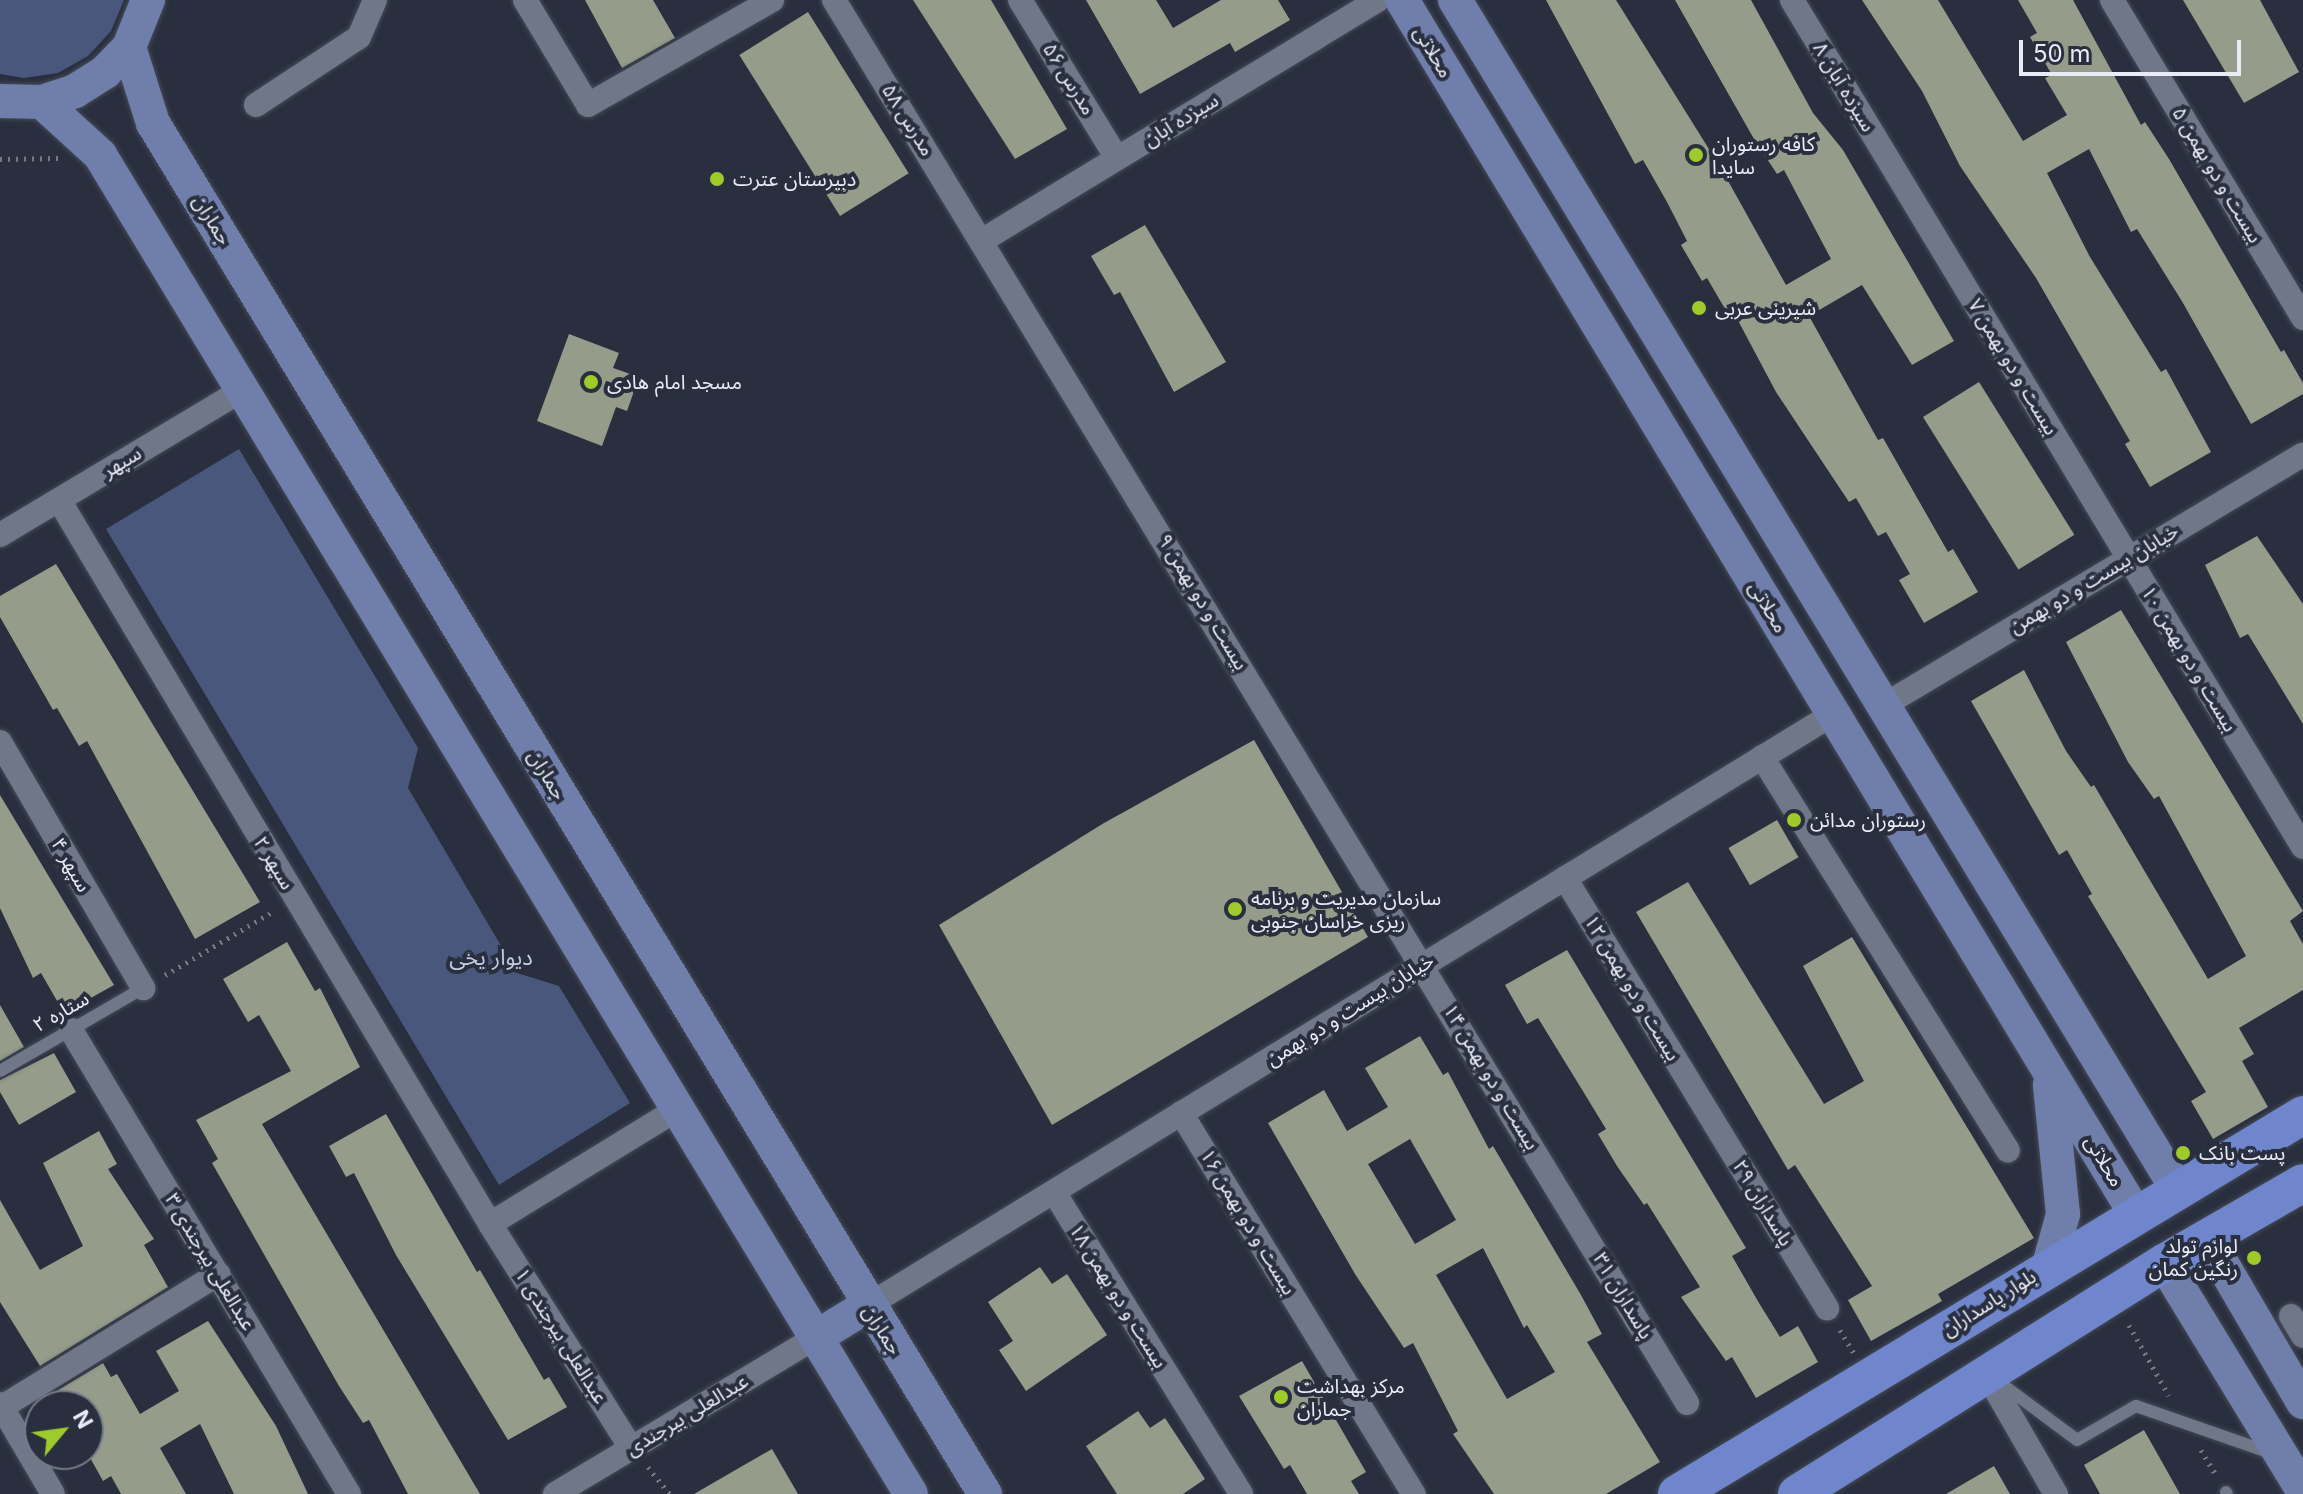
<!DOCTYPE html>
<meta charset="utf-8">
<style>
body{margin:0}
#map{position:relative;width:2303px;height:1494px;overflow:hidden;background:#292f3e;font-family:Inter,"Noto Sans Arabic",sans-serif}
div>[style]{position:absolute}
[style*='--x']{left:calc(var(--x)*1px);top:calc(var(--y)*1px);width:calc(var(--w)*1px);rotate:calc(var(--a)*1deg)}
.green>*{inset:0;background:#49577c}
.building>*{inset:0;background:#959c89;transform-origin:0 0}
.path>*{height:5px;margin-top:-2.5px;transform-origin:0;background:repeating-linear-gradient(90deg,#757a87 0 2px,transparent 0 8px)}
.roads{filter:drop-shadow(0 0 2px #454a57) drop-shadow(0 0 2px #454a57)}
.lane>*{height:12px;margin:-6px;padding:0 6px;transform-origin:6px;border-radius:6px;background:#707789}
.street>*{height:24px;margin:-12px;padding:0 12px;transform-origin:12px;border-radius:12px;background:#707789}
.secondary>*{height:34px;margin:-17px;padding:0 17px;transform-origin:17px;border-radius:17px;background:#6f7eaa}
.primary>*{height:38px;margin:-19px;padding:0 19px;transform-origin:19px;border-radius:19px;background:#6f86cc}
.dots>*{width:22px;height:22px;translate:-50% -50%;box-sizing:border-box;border:4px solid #292f3e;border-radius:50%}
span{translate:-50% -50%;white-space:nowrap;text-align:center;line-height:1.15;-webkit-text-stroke:8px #292f3e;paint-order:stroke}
.street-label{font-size:20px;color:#e8ecf7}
.poi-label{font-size:20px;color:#e8ecf7}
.left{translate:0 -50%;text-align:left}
.right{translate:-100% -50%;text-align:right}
.neighbourhood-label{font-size:22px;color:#c4ccdf}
.north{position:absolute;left:24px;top:1390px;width:80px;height:80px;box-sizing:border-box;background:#292f3e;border:2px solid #757b88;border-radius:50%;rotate:61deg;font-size:22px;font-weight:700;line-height:32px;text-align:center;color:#e8ecf7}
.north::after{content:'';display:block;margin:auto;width:28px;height:36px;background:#9fca2c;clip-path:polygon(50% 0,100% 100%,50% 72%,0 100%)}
.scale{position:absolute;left:2019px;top:40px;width:222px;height:36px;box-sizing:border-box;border:4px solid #e8ecf7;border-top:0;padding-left:10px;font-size:24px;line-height:28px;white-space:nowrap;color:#e8ecf7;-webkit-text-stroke:6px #292f3e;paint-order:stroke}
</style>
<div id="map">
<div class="green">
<i style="clip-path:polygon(0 0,124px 0,111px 31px,88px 56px,58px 73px,24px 78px,0 74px)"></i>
<i style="clip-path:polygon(239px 449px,418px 748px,408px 788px,517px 973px,559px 986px,630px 1103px,499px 1185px,106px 529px)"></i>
</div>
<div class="building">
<i style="clip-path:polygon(585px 0,653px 0,675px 38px,622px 68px)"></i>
<i style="clip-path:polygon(913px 0,991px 0,1067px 129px,1015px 159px)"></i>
<i style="clip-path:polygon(1086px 0,1156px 0,1173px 28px,1221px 0,1278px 0,1290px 20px,1235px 52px,1230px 43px,1140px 94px)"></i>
<i style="clip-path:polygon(1546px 0,1616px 0,1722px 170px,1786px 285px,1831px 259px,1784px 170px,1777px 174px,1754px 139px,1675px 0,1751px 0,1813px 113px,1843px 150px,1954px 341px,1912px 365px,1862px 285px,1809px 316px,1878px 440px,1883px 438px,1948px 552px,1953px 549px,1978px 592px,1924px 623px,1899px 580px,1910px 574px,1886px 532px,1878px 536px,1856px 498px,1849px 502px,1776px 392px,1733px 311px,1728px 314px,1707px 278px,1702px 281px,1681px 245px,1687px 241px,1667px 202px,1643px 160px,1635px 164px)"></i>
<i style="clip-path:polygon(1862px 0,1938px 0,2023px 141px,2067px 115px,2045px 78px,2052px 75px,2030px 37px,2037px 33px,2018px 0,2073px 0,2141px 125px,2145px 122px,2169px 159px,2281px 352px,2284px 350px,2303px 383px,2303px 394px,2251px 424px,2183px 303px,2137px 229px,2131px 232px,2089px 149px,2047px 173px,2090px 257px,2161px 372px,2166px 369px,2211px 452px,2150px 487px,2125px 444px,2130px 441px,2036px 278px,1960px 166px,1922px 91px)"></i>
<i style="clip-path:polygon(2183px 0,2260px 0,2299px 72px,2244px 103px)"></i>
<i style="left:808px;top:12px;width:190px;height:81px;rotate:58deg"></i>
<i style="clip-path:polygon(1145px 225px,1226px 362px,1174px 392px,1120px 292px,1114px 295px,1091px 256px)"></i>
<i style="clip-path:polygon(569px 334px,619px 353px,613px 368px,639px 377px,627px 411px,616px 407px,602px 446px,537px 421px)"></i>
<i style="left:1979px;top:382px;width:180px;height:66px;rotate:58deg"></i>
<i style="clip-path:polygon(2257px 536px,2303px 604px,2303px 724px,2248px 634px,2240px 638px,2205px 565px)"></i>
<i style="clip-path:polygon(56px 564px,260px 902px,195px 939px,87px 741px,79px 746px,57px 708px,53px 710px,0 617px,0 596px)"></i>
<i style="clip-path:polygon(2121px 610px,2303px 911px,2290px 921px,2303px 944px,2303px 990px,2239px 1028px,2254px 1054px,2242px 1061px,2268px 1107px,2213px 1139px,2191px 1101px,2206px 1092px,2088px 896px,2092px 894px,2067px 850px,2059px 855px,1971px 701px,2024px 670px,2066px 751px,2091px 787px,2094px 785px,2208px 979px,2246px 956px,2159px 796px,2154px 799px,2128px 762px,2066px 642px)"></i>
<i style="clip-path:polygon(1254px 740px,1368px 937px,1052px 1125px,939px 925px,1104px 823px)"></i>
<i style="clip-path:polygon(0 795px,114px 985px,64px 1013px,41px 973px,33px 978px,0 908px)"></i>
<i style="left:1777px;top:820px;width:43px;height:56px;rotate:60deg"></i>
<i style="clip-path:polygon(1688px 882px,1824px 1104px,1864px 1081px,1803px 966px,1852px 937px,2034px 1238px,1938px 1294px,1942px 1301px,1871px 1341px,1848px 1300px,1872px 1286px,1795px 1165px,1788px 1170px,1636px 912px)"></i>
<i style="clip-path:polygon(287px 942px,315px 991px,320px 988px,360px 1067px,262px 1124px,480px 1494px,408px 1494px,369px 1420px,363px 1423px,339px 1386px,212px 1163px,218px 1159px,196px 1120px,291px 1071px,259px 1015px,248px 1022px,223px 979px)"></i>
<i style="clip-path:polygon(1567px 950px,1746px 1248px,1732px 1256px,1759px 1303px,1780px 1337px,1798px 1326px,1818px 1362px,1756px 1398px,1732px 1357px,1726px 1361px,1681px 1297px,1700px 1287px,1647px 1203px,1644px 1205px,1617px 1166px,1598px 1134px,1606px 1129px,1581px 1088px,1538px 1018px,1527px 1024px,1505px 985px)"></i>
<i style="clip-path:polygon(0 1005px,24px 1047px,0 1061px)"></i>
<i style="clip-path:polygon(evenodd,1420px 1036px,1443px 1075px,1448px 1072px,1489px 1149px,1493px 1146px,1581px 1295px,1602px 1334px,1587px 1342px,1660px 1462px,1606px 1494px,1494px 1494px,1453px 1434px,1458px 1431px,1413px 1343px,1404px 1348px,1355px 1274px,1268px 1123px,1324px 1090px,1347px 1131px,1388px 1107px,1365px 1068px,1420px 1036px,1410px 1139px,1456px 1220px,1415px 1244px,1368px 1164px,1410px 1139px,1420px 1036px,1483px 1248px,1524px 1328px,1527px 1325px,1555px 1372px,1507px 1399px,1436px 1275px,1483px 1248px)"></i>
<i style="clip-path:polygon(54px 1053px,76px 1092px,19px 1125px,0 1092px,0 1080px)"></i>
<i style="clip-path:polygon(386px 1114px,477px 1272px,480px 1270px,544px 1380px,549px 1377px,567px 1407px,508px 1440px,396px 1255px,354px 1173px,346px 1177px,329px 1146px)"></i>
<i style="clip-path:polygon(99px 1131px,117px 1164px,108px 1169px,154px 1239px,144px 1245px,168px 1287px,40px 1366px,0 1302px,0 1200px,40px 1270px,83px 1246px,43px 1163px)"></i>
<i style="clip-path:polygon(1040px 1267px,1052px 1284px,1067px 1274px,1107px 1335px,1026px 1391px,999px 1350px,1013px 1341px,988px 1302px)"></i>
<i style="clip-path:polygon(208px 1321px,276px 1426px,308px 1494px,234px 1494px,200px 1424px,160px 1448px,186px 1494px,121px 1494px,111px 1476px,103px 1481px,88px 1454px,88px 1406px,63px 1406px,55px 1392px,103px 1363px,111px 1377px,117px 1374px,140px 1414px,179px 1391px,156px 1351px)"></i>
<i style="clip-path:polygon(1302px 1361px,1366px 1472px,1351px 1481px,1359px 1494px,1307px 1494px,1290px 1465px,1284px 1469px,1239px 1396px)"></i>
<i style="clip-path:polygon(1138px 1411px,1150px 1428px,1165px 1418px,1205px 1479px,1183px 1494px,1117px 1494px,1086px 1446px)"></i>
<i style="clip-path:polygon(2144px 1430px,2180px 1494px,2100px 1494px,2084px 1465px)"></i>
<i style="clip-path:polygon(772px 1449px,798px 1494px,694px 1494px)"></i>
<i style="clip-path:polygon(1994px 1466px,2010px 1494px,1946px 1494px)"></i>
</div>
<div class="path">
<i style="--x:0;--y:159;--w:59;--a:-1"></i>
<i style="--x:165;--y:975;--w:126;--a:-30.4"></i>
<i style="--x:2129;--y:1325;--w:81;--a:60.6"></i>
<i style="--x:1840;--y:1330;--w:26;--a:59"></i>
<i style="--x:2201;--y:1450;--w:29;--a:59"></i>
<i style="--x:648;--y:1467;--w:35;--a:51"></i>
</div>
<div class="roads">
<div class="lane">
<i style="--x:0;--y:1071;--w:165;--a:-30.1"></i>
<i style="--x:1995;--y:1379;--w:102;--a:36.6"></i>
<i style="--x:2077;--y:1440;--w:68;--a:-30"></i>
<i style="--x:2136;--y:1406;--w:143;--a:19.2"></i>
<i style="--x:2226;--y:1492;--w:2;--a:63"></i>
</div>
<div class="street">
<i style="--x:525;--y:0;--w:122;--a:59"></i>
<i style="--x:588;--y:105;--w:212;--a:-29.7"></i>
<i style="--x:834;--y:0;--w:1642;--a:58.7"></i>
<i style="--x:1020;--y:0;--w:185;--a:58.5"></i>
<i style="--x:1792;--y:0;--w:989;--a:58.9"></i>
<i style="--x:2112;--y:0;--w:371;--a:59"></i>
<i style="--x:256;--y:105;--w:123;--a:-33.4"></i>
<i style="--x:359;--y:37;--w:40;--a:-66.6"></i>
<i style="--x:983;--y:240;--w:462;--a:-31.3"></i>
<i style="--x:59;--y:500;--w:843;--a:59.23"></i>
<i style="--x:490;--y:1224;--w:265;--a:57.8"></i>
<i style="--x:0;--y:535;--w:284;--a:-30.9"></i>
<i style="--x:1886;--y:704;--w:486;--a:-30.9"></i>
<i style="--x:0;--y:742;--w:285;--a:59.8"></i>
<i style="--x:1762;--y:757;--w:464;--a:58"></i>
<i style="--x:1565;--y:878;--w:504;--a:58.65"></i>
<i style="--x:71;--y:1030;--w:541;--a:59.07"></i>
<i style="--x:1181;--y:1113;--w:447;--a:58.6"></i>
<i style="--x:1054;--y:1192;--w:355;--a:58.2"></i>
<i style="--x:490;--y:1224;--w:218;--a:-31.5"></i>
<i style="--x:867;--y:1306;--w:1133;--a:-31.5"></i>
<i style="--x:2291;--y:1316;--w:23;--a:59"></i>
<i style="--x:1986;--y:1373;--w:140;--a:60"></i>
<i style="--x:0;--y:1404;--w:104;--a:59.5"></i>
<i style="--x:2;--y:1407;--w:254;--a:-31.6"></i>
<i style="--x:555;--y:1494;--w:307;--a:-31"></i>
</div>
<div class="secondary">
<i style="--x:1402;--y:0;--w:1417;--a:58.86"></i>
<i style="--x:1455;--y:0;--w:1391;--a:58.73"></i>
<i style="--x:129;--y:47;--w:80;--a:72.5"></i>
<i style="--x:153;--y:123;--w:1604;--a:58.75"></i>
<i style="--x:0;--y:101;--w:42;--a:1.4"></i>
<i style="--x:42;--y:102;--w:35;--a:-18"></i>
<i style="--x:75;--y:91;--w:36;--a:-32"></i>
<i style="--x:105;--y:72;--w:35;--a:-46"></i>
<i style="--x:129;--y:47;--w:51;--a:-68"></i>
<i style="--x:42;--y:102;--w:79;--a:42.4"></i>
<i style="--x:100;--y:155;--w:1565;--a:58.8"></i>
<i style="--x:2207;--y:1238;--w:190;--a:59.7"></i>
<i style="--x:2164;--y:1263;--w:267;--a:58.6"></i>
<i style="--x:2049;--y:1265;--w:53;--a:-74.6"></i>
<i style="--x:2063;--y:1214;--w:130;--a:-95.8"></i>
<i style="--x:818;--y:1336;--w:57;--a:-31.5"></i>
</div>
<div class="primary">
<i style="--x:1677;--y:1494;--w:732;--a:-31.19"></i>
<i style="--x:1797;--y:1494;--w:434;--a:-32.2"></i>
<i style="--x:2164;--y:1263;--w:160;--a:-29.9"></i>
</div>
</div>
<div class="dots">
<i style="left:1696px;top:155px;background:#9fca2c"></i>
<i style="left:717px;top:179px;background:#9fca2c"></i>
<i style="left:1699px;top:308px;background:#9fca2c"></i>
<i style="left:591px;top:382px;background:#9fca2c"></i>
<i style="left:1794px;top:820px;background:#9fca2c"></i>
<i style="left:1235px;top:909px;background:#9fca2c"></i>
<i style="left:2183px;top:1153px;background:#9fca2c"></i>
<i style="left:2254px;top:1258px;background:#9fca2c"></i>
<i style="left:1281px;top:1397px;background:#9fca2c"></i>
</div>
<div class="street-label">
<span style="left:1433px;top:52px;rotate:59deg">محلاتی</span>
<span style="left:1069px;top:79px;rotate:58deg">مدرس ۵۶</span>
<span style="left:1844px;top:87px;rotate:59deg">سیزده آبان ۸</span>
<span style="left:908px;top:120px;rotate:58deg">مدرس ۵۸</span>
<span style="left:1181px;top:120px;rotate:-31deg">سیزده آبان</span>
<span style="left:2217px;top:175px;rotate:59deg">بیست و دو بهمن ۵</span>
<span style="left:212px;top:220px;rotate:59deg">جماران</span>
<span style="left:2013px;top:367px;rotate:59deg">بیست و دو بهمن ۷</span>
<span style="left:122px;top:462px;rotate:-31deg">سپهر</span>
<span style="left:2094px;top:579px;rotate:-31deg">خیابان بیست و دو بهمن</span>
<span style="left:1203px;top:602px;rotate:59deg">بیست و دو بهمن ۹</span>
<span style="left:1768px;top:607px;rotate:59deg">محلاتی</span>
<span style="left:2189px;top:659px;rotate:59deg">بیست و دو بهمن ۱۰</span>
<span style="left:547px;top:775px;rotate:59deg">جماران</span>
<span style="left:274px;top:863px;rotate:59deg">سپهر ۲</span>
<span style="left:71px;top:865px;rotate:60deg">سپهر ۴</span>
<span style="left:1632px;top:988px;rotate:59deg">بیست و دو بهمن ۱۲</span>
<span style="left:1350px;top:1010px;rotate:-32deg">خیابان بیست و دو بهمن</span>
<span style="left:61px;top:1012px;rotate:-30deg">ستاره ۲</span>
<span style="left:1491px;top:1077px;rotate:59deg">بیست و دو بهمن ۱۴</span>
<span style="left:2104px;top:1161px;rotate:59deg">محلاتی</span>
<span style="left:1763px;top:1203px;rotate:59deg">پاسداران ۲۹</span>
<span style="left:1248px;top:1222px;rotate:59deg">بیست و دو بهمن ۱۶</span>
<span style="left:210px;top:1262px;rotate:59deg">عبدالعلی بیرجندی ۳</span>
<span style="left:1118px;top:1296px;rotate:58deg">بیست و دو بهمن ۱۸</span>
<span style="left:1623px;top:1296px;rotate:59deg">پاسداران ۳۱</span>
<span style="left:1989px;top:1303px;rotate:-32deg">بلوار پاسداران</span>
<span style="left:882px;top:1330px;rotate:58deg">جماران</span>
<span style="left:561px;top:1336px;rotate:58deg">عبدالعلی بیرجندی ۱</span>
<span style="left:687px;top:1415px;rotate:-31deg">عبدالعلی بیرجندی</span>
</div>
<div class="poi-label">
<span class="left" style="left:1712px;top:156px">کافه رستوران<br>سایدا</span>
<span class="left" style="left:733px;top:179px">دبیرستان عترت</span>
<span class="left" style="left:1715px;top:308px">شیرینی عربی</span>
<span class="left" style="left:607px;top:382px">مسجد امام هادی</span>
<span class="left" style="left:1810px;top:820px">رستوران مدائن</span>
<span class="left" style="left:1251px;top:910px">سازمان مدیریت و برنامه<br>ریزی خراسان جنوبی</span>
<span class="left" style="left:2199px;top:1153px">پست بانک</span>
<span class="right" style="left:2238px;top:1258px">لوازم تولد<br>رنگین کمان</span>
<span class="left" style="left:1297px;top:1398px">مرکز بهداشت<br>جماران</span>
</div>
<div class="neighbourhood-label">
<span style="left:491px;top:958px">دیوار یخی</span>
</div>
<div class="north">N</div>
<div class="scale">50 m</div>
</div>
